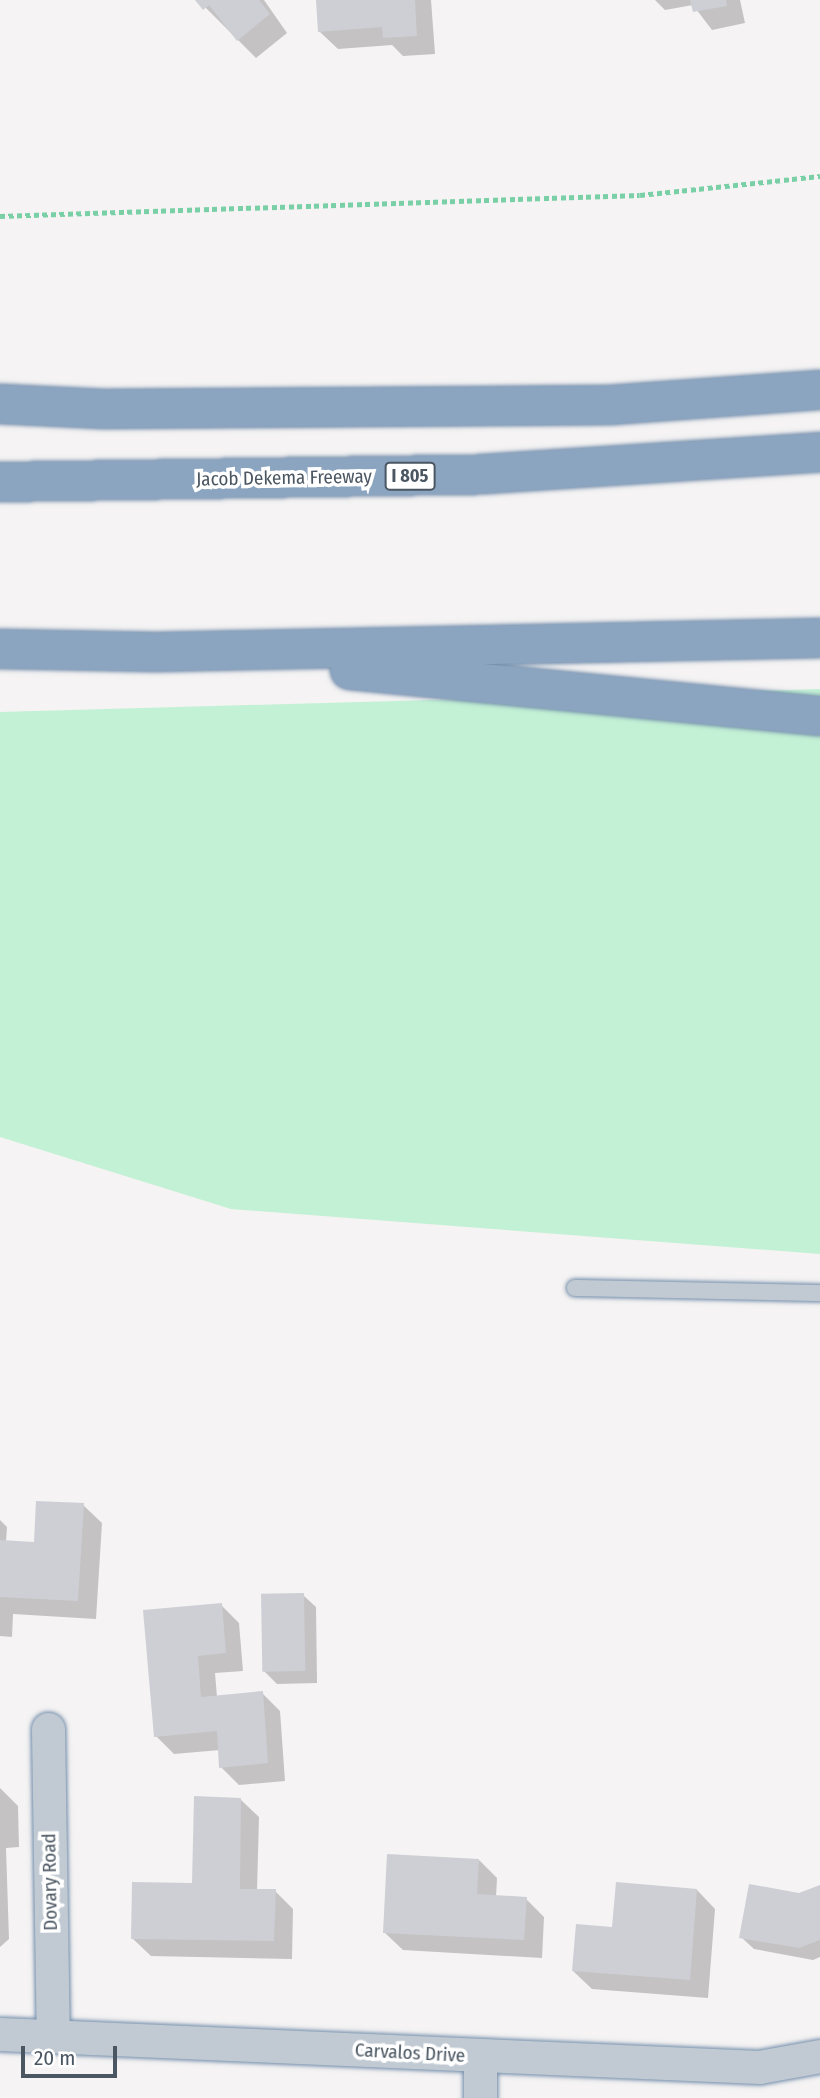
<!DOCTYPE html>
<style>
body{margin:0}
#map{position:relative;width:820px;height:2098px;overflow:hidden;background:#f5f3f3;font-family:"Fira Sans Condensed",sans-serif}
div>[style]{position:absolute}
[style*='--x']{left:calc(var(--x)*1px);top:calc(var(--y)*1px);width:calc(var(--w)*1px);rotate:calc(var(--a)*1deg)}
.green>*{inset:0;background:#c3f1d5}
.shadow>*{inset:0;background:#0003}
.building>*{inset:0;background:#cdcfd5;transform-origin:0 0}
.path>*{height:4.5px;margin-top:-2.25px;transform-origin:0;background:repeating-linear-gradient(90deg,#7ad0a6 0 5px,transparent 0 8.5px)}
.roads{filter:drop-shadow(0 0 2px #7690ad) drop-shadow(0 0 2px #7690ad)}
.service>*{height:16px;margin:-8px;padding:0 8px;transform-origin:8px;border-radius:8px;background:#c1cad2}
.minor>*{height:33px;margin:-16.5px;padding:0 16.5px;transform-origin:16.5px;border-radius:16.5px;background:#c1cad2}
.motorway>*{height:38px;margin:-19px;padding:0 19px;transform-origin:19px;border-radius:19px;background:#8ba5c1}
span{translate:-50% -50%;white-space:nowrap;text-align:center;line-height:1.15;-webkit-text-stroke:7px #fff;paint-order:stroke}
.shield-label span{padding:2px 5px;background:#fff;border:2px solid;border-radius:5px;-webkit-text-stroke-width:0}
.shield-label{font-size:18px;color:#4a5661;font-weight:700}
.street-label{font-size:19px;color:#4a5661}
.scale{position:absolute;left:21px;top:2046px;width:96px;height:32px;box-sizing:border-box;border:4px solid #4a5661;border-top:0;padding-left:9px;font-size:21px;line-height:24px;white-space:nowrap;color:#4a5661;-webkit-text-stroke:5px #fff;paint-order:stroke}
</style>
<div id="map">
<div class="green">
<i style="clip-path:polygon(820px 689px,820px 1254px,231px 1209px,0 1137px,0 712px)"></i>
</div>
<div class="shadow">
<i style="clip-path:polygon(198px 0,264px 0,287px 33px,256px 58px)"></i>
<i style="clip-path:polygon(318px 0,431px 0,435px 54px,403px 56px,392px 45px,338px 49px,319px 31px)"></i>
<i style="clip-path:polygon(655px 0,740px 0,745px 23px,712px 30px,693px 5px,665px 10px)"></i>
<i style="clip-path:polygon(83px 1505px,102px 1523px,96px 1619px,13px 1614px,12px 1637px,0 1636px,0 1520px,7px 1527px,6px 1542px,35px 1544px)"></i>
<i style="clip-path:polygon(303px 1595px,316px 1607px,317px 1683px,277px 1684px,264px 1671px)"></i>
<i style="clip-path:polygon(221px 1605px,239px 1623px,243px 1671px,215px 1673px,217px 1697px,262px 1693px,280px 1711px,285px 1781px,239px 1785px,221px 1767px,220px 1750px,174px 1754px,156px 1736px)"></i>
<i style="clip-path:polygon(0 1788px,18px 1806px,19px 1847px,6px 1848px,9px 1939px,0 1947px)"></i>
<i style="clip-path:polygon(240px 1799px,259px 1817px,257px 1891px,275px 1891px,293px 1909px,292px 1959px,151px 1956px,132px 1938px,194px 1885px)"></i>
<i style="clip-path:polygon(479px 1860px,497px 1878px,496px 1897px,526px 1899px,544px 1917px,542px 1958px,403px 1950px,384px 1932px)"></i>
<i style="clip-path:polygon(820px 1887px,820px 1957px,813px 1960px,754px 1949px,741px 1937px,799px 1895px)"></i>
<i style="clip-path:polygon(697px 1890px,715px 1909px,708px 1998px,592px 1989px,573px 1971px,614px 1928px)"></i>
</div>
<div class="building">
<i style="clip-path:polygon(195px 0,259px 0,270px 14px,237px 41px,209px 5px,203px 10px)"></i>
<i style="clip-path:polygon(316px 0,415px 0,417px 36px,383px 38px,382px 27px,318px 32px)"></i>
<i style="clip-path:polygon(690px 0,726px 0,727px 6px,693px 12px)"></i>
<i style="clip-path:polygon(36px 1501px,84px 1503px,78px 1601px,0 1597px,0 1540px,34px 1542px)"></i>
<i style="left:304px;top:1593px;width:78px;height:43px;rotate:89deg"></i>
<i style="clip-path:polygon(222px 1603px,226px 1653px,198px 1656px,201px 1697px,263px 1691px,268px 1763px,219px 1768px,217px 1731px,154px 1737px,143px 1610px)"></i>
<i style="clip-path:polygon(194px 1796px,241px 1798px,240px 1889px,276px 1889px,274px 1941px,131px 1939px,132px 1882px,192px 1883px)"></i>
<i style="clip-path:polygon(387px 1854px,479px 1859px,477px 1894px,527px 1897px,524px 1940px,383px 1933px)"></i>
<i style="clip-path:polygon(616px 1882px,697px 1889px,690px 1980px,572px 1971px,576px 1924px,612px 1927px)"></i>
<i style="clip-path:polygon(749px 1884px,799px 1893px,820px 1885px,820px 1940px,799px 1948px,739px 1938px)"></i>
</div>
<div class="path">
<i style="--x:0;--y:216;--w:640;--a:-1.88"></i>
<i style="--x:640;--y:195;--w:181;--a:-6"></i>
</div>
<div class="roads">
<div class="service">
<i style="--x:575;--y:1288;--w:245;--a:1.2"></i>
</div>
<div class="minor">
<i style="--x:48;--y:1729;--w:306;--a:89.1"></i>
<i style="--x:0;--y:2034;--w:760;--a:2.49"></i>
<i style="--x:759;--y:2067;--w:62;--a:-10.2"></i>
<i style="--x:480;--y:2098;--w:41;--a:-90"></i>
</div>
<div class="motorway">
<i style="--x:0;--y:404;--w:104;--a:2.8"></i>
<i style="--x:104;--y:409;--w:506;--a:-0.45"></i>
<i style="--x:610;--y:405;--w:211;--a:-4.1"></i>
<i style="--x:0;--y:482;--w:484;--a:-0.9"></i>
<i style="--x:484;--y:474;--w:337;--a:-3.7"></i>
<i style="--x:0;--y:649;--w:156;--a:1.1"></i>
<i style="--x:156;--y:652;--w:664;--a:-1.21"></i>
<i style="--x:350;--y:670;--w:472;--a:5.6"></i>
</div>
</div>
<div class="shield-label">
<span style="left:410px;top:476px">I 805</span>
</div>
<div class="street-label">
<span style="left:284px;top:478px;rotate:-1deg">Jacob Dekema Freeway</span>
<span style="left:50px;top:1882px;rotate:-91deg">Dovary Road</span>
<span style="left:410px;top:2053px;rotate:3deg">Carvalos Drive</span>
</div>
<div class="scale">20 m</div>
</div>
